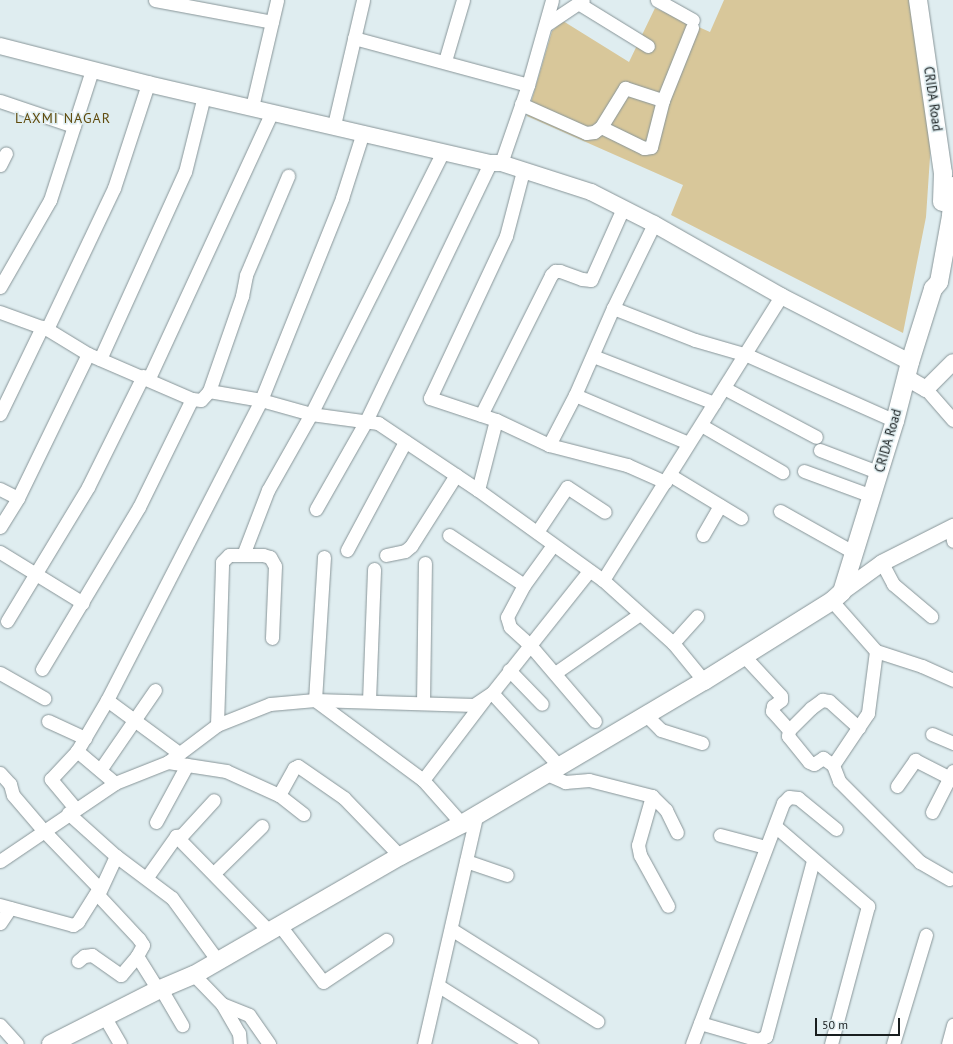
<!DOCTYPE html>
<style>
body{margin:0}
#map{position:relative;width:953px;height:1044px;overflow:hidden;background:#dfedf0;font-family:"PT Sans",sans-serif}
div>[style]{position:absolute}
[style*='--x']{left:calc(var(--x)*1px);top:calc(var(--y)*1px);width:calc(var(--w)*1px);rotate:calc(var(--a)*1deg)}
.green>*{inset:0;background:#d8c79a}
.roads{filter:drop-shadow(0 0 1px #889598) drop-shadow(0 0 1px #889598)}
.minor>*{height:13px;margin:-6.5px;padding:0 6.5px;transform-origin:6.5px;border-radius:6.5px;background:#fff}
.tertiary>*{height:16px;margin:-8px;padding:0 8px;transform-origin:8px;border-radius:8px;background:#fff}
.secondary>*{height:18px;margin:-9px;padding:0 9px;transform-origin:9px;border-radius:9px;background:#fff}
span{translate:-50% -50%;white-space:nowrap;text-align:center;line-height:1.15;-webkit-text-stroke:3px #dfedf0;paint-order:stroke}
.street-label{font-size:13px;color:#191e1f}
.neighbourhood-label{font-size:14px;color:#604b0d;letter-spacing:1px}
.scale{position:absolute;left:815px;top:1018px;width:85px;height:18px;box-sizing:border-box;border:2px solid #191e1f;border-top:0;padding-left:5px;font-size:12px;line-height:14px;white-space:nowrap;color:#191e1f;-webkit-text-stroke:3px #dfedf0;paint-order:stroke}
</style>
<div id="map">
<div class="green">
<i style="clip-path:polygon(724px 0,913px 0,932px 127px,926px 217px,903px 333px,671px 215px,683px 185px,527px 116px,552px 31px,563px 21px,629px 62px,655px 8px,710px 32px)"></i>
</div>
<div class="roads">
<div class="minor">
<i style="--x:155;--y:0;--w:119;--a:10.6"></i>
<i style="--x:657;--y:0;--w:41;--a:29.1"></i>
<i style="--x:578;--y:3;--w:82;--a:31.6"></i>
<i style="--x:547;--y:24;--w:43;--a:-33.7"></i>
<i style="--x:354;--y:38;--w:180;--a:15.1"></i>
<i style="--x:445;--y:61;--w:64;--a:-73.6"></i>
<i style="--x:0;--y:101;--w:78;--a:18.7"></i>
<i style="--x:521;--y:104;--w:71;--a:24"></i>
<i style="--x:586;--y:133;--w:8;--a:-7"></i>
<i style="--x:594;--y:132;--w:9;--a:-36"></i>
<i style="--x:601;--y:127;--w:46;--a:-58.4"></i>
<i style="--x:625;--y:88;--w:40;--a:18"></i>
<i style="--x:252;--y:107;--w:110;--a:-76.8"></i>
<i style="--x:334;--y:125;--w:128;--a:-76.9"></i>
<i style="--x:601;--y:127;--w:48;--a:26"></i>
<i style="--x:644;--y:148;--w:7;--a:-8"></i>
<i style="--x:651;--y:147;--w:49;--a:-75.7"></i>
<i style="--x:663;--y:100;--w:78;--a:-68.1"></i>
<i style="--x:501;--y:163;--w:83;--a:-70.9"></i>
<i style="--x:528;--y:85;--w:88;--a:-74.2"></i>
<i style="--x:0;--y:165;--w:13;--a:-63"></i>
<i style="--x:523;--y:171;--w:67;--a:104.7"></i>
<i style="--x:506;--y:236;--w:179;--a:115.1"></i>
<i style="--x:430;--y:398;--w:70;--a:18.4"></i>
<i style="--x:496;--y:420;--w:59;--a:25.3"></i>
<i style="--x:549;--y:445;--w:81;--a:14.4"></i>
<i style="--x:627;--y:465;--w:42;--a:24.1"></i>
<i style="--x:0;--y:287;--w:100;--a:-60.1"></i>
<i style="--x:50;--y:200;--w:137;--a:-72.1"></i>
<i style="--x:613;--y:308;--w:88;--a:21.3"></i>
<i style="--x:695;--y:340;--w:54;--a:16.1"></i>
<i style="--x:747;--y:355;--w:162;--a:24"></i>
<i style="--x:0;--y:312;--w:50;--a:19.9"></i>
<i style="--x:47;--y:329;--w:48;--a:31.4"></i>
<i style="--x:88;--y:354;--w:113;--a:23.4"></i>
<i style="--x:192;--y:399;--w:9;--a:6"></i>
<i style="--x:201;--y:400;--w:12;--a:-48"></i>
<i style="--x:209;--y:391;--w:101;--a:-70.8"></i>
<i style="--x:242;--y:296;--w:21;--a:-79"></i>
<i style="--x:246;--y:275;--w:108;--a:-67"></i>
<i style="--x:47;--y:329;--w:156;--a:-64.6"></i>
<i style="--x:114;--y:188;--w:109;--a:-71.9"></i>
<i style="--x:593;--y:356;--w:130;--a:21.2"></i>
<i style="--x:100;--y:359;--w:205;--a:-65.6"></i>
<i style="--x:185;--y:172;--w:78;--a:-76"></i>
<i style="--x:149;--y:378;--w:293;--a:-65.2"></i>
<i style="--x:724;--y:388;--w:104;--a:28"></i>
<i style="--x:926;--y:389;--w:41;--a:48.9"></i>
<i style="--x:209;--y:391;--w:53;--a:9.8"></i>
<i style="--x:261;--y:400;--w:52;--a:15.6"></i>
<i style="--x:311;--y:414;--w:68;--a:7.7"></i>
<i style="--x:378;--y:423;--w:120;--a:33.8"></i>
<i style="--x:478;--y:490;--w:154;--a:35.8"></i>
<i style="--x:603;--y:580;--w:94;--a:42"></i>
<i style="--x:673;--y:643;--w:49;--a:50.8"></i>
<i style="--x:575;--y:395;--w:123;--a:23"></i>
<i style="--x:0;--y:414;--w:97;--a:-64.2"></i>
<i style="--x:481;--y:415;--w:157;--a:-63.4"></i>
<i style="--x:551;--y:275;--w:6;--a:-45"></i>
<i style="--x:555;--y:271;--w:5;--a:0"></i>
<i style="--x:560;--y:271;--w:23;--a:20"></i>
<i style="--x:582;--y:279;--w:9;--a:6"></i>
<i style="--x:591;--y:280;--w:79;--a:-66"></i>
<i style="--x:701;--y:425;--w:94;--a:30.1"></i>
<i style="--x:549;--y:445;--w:56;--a:-62.5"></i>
<i style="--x:575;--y:395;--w:95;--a:-66.4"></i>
<i style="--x:613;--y:308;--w:93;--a:-64"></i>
<i style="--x:820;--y:450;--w:64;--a:21"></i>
<i style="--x:804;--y:471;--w:72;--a:20.2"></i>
<i style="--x:670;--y:475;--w:83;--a:31.2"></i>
<i style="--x:0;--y:489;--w:20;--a:27"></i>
<i style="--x:478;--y:490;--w:72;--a:-75.6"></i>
<i style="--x:316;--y:509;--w:101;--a:-60.4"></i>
<i style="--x:366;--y:421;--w:286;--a:-64.3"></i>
<i style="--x:780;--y:511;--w:84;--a:29.3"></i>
<i style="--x:0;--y:527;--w:34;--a:-58"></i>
<i style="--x:18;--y:498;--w:160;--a:-64.1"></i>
<i style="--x:951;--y:528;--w:13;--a:81"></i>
<i style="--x:537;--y:532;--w:54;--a:-56.3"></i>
<i style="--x:567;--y:487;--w:45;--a:33.3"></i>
<i style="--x:449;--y:535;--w:90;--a:33.7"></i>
<i style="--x:703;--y:535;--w:34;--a:-60"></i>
<i style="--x:553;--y:545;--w:49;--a:125.9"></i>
<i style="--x:524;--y:585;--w:36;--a:118"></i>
<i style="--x:507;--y:617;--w:10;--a:73"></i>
<i style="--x:510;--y:627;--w:27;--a:42"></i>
<i style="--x:530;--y:645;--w:100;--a:49.5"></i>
<i style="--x:347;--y:550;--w:123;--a:-61.8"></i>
<i style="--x:0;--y:552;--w:97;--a:31.6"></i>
<i style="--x:243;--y:555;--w:20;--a:0"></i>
<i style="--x:263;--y:555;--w:7;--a:16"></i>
<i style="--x:270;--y:557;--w:10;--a:61"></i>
<i style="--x:275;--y:566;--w:72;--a:92.4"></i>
<i style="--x:386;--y:555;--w:19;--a:-12"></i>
<i style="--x:405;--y:551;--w:8;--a:-40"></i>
<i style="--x:411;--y:546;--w:84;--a:-57.6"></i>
<i style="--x:324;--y:557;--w:143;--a:93.6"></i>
<i style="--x:315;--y:700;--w:134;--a:36.5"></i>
<i style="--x:423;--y:780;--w:59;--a:48.4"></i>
<i style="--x:882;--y:563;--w:24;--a:62"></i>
<i style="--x:893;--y:584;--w:50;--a:40.1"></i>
<i style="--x:603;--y:580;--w:335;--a:-57.9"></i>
<i style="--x:832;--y:601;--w:67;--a:48.7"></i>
<i style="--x:876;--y:651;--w:63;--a:97.4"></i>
<i style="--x:868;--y:713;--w:63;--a:123.9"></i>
<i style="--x:833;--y:765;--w:17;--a:69"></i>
<i style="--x:839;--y:781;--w:115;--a:45"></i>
<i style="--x:920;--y:862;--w:34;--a:30"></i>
<i style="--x:7;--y:621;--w:157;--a:-58.8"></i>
<i style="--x:88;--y:487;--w:124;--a:-63.6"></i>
<i style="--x:673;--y:643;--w:36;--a:-48"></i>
<i style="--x:876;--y:651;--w:48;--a:18.1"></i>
<i style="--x:922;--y:666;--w:34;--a:24"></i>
<i style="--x:744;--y:656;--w:54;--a:47.2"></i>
<i style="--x:781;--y:696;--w:4;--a:90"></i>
<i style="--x:781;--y:700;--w:10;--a:143"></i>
<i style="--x:773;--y:706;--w:5;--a:101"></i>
<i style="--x:772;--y:711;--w:25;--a:48"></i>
<i style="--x:789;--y:730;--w:6;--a:99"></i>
<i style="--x:788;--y:736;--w:33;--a:51"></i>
<i style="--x:809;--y:762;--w:5;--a:22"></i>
<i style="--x:814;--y:764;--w:11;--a:-34"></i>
<i style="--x:823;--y:758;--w:12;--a:35"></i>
<i style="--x:42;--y:669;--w:189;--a:-59.1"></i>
<i style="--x:139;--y:507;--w:120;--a:-63.9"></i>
<i style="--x:509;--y:670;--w:47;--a:45.9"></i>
<i style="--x:0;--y:673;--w:51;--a:29.6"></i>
<i style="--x:555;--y:673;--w:103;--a:-34.8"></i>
<i style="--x:492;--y:693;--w:100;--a:47.4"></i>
<i style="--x:107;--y:700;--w:89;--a:36.4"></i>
<i style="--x:369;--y:701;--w:132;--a:-87.8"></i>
<i style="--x:423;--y:703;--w:140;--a:-89.2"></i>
<i style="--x:646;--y:715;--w:21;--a:45"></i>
<i style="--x:661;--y:730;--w:43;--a:17.6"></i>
<i style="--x:48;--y:721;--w:41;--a:24.7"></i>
<i style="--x:217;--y:725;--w:163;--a:-88.2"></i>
<i style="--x:222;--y:562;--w:10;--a:-45"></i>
<i style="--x:229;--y:555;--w:14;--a:0"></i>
<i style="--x:243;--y:555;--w:70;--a:-69"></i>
<i style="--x:268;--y:490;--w:87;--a:-60.5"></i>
<i style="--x:311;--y:414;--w:293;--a:-63.3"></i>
<i style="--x:789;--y:730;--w:31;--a:-45"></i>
<i style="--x:811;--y:708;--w:14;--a:-36"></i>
<i style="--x:822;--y:700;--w:7;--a:8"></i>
<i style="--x:829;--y:701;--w:40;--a:42"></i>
<i style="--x:932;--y:734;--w:23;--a:23"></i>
<i style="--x:168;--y:762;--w:59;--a:8.8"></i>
<i style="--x:226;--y:771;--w:58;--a:24.4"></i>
<i style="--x:279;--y:795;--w:31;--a:38"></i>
<i style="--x:100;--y:770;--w:97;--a:-55.5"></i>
<i style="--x:0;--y:773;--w:15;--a:48"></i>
<i style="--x:10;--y:784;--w:11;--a:75"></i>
<i style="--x:13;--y:795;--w:46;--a:49.4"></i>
<i style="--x:43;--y:830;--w:81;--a:46"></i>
<i style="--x:99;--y:888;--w:40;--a:122"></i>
<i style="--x:78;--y:922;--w:6;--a:149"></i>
<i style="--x:73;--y:925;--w:76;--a:-164.7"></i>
<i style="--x:547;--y:774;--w:20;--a:24"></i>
<i style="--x:565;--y:782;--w:24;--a:-5"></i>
<i style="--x:589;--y:780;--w:65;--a:14.3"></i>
<i style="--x:652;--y:796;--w:51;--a:105.9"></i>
<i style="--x:638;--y:845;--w:10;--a:79"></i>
<i style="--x:640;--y:855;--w:58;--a:61.2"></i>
<i style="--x:423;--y:780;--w:101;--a:-52.7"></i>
<i style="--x:115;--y:783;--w:50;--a:-139.9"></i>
<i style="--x:77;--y:751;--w:59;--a:-59.5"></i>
<i style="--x:107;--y:700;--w:337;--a:-62.8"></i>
<i style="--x:261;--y:400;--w:218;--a:-68.1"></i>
<i style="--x:342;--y:198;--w:69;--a:-72.3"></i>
<i style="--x:897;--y:786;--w:32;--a:-55"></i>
<i style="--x:915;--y:760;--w:39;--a:27"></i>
<i style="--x:279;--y:795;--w:31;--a:-61"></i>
<i style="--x:294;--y:768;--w:4;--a:-27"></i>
<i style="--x:298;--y:766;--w:56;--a:34.8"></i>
<i style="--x:344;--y:798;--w:81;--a:46"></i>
<i style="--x:652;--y:796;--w:20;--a:45"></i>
<i style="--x:666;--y:810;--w:25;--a:64"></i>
<i style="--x:75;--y:808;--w:38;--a:-130"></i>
<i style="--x:51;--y:779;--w:38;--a:-47"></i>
<i style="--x:932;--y:812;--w:46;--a:-62.9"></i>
<i style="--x:68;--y:813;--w:64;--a:41.9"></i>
<i style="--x:116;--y:856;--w:70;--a:36.9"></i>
<i style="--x:172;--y:898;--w:78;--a:53.9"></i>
<i style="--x:156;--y:822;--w:65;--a:-61.5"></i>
<i style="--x:775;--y:826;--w:123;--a:40.7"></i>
<i style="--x:868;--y:906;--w:143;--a:105"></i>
<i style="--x:720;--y:835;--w:47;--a:14.9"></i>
<i style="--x:176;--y:836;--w:134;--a:45.6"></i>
<i style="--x:116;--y:856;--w:43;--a:114.8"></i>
<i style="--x:98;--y:895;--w:60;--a:47"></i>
<i style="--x:139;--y:939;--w:7;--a:56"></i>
<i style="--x:143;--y:945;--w:13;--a:119"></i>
<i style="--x:137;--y:956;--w:40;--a:58"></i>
<i style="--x:0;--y:861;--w:139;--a:-34.1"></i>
<i style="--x:115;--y:783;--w:57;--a:-21.6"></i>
<i style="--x:168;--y:762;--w:61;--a:-37.1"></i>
<i style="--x:217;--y:725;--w:57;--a:-21.6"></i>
<i style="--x:270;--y:704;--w:45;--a:-5.1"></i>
<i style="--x:315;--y:700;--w:159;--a:1.8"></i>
<i style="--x:474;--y:705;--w:22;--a:-34"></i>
<i style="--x:492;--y:693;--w:156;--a:-51.5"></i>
<i style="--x:466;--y:861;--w:43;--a:18.9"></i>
<i style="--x:214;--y:873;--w:67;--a:-44.4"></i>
<i style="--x:147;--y:877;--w:50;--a:-54.7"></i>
<i style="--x:176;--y:836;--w:6;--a:-9"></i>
<i style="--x:182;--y:835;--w:47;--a:-47.6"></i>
<i style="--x:0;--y:923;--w:18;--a:-56"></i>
<i style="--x:281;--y:927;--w:69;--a:52.6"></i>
<i style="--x:323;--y:982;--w:76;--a:-33.7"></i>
<i style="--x:451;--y:929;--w:173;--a:32.2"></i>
<i style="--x:78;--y:961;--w:8;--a:-40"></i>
<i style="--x:84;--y:956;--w:8;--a:-7"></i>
<i style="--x:92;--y:955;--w:35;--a:35"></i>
<i style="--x:121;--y:975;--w:25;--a:-50"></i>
<i style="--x:194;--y:975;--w:40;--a:46"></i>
<i style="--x:222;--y:1004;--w:29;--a:22"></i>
<i style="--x:249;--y:1015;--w:35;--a:55"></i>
<i style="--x:439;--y:986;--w:109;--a:32.2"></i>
<i style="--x:161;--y:989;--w:42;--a:59.7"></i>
<i style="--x:222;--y:1004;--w:34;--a:60"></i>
<i style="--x:239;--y:1033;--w:11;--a:85"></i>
<i style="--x:104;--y:1016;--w:32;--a:60"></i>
<i style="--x:700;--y:1023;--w:61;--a:16.1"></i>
<i style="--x:759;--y:1040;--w:8;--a:-30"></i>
<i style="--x:766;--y:1036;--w:182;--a:-75"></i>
<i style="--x:0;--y:1025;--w:25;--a:48"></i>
<i style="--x:424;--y:1044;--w:237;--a:-77.1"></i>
<i style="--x:692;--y:1044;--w:258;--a:-69.3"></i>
<i style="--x:783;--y:803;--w:8;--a:-45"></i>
<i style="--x:789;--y:797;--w:9;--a:6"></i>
<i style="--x:798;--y:798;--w:49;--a:39.2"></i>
<i style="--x:893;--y:1044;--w:114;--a:-73.2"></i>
<i style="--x:948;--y:1044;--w:20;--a:-75"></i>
</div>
<div class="tertiary">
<i style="--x:0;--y:46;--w:153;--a:14.4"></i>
<i style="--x:148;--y:84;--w:351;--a:13"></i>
<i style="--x:490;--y:163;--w:11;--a:0"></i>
<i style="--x:501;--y:163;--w:95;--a:17.9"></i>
<i style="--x:591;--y:192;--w:71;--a:26.9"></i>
<i style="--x:654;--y:224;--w:146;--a:29.6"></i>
<i style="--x:781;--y:296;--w:145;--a:27.1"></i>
<i style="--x:907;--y:378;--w:22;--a:30"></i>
<i style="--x:926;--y:389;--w:38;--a:-45"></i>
<i style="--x:842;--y:592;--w:49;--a:-35.9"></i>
<i style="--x:882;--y:563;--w:80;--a:-26.9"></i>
</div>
<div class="secondary">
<i style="--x:918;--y:0;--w:175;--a:81.8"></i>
<i style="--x:943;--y:173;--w:29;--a:92"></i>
<i style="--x:51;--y:1044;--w:120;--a:-26.8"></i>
<i style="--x:158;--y:990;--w:39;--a:-23"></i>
<i style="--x:194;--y:975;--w:238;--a:-30"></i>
<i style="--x:400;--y:856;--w:70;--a:-27.3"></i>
<i style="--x:462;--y:824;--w:281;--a:-30.6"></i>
<i style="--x:704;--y:681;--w:151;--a:-32"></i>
<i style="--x:832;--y:601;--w:13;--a:-42"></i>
<i style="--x:842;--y:592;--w:179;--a:-72.8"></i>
<i style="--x:895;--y:421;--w:61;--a:-75.7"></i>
<i style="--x:910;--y:362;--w:77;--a:-72.5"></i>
<i style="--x:933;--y:289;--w:9;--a:-49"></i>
<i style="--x:939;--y:282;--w:67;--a:-79.7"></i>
<i style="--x:951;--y:216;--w:30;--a:-86"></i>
</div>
</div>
<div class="street-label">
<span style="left:932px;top:99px;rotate:82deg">CRIDA Road</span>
<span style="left:889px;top:441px;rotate:-74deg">CRIDA Road</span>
</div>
<div class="neighbourhood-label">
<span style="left:63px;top:118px">LAXMI NAGAR</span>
</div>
<div class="scale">50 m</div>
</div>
